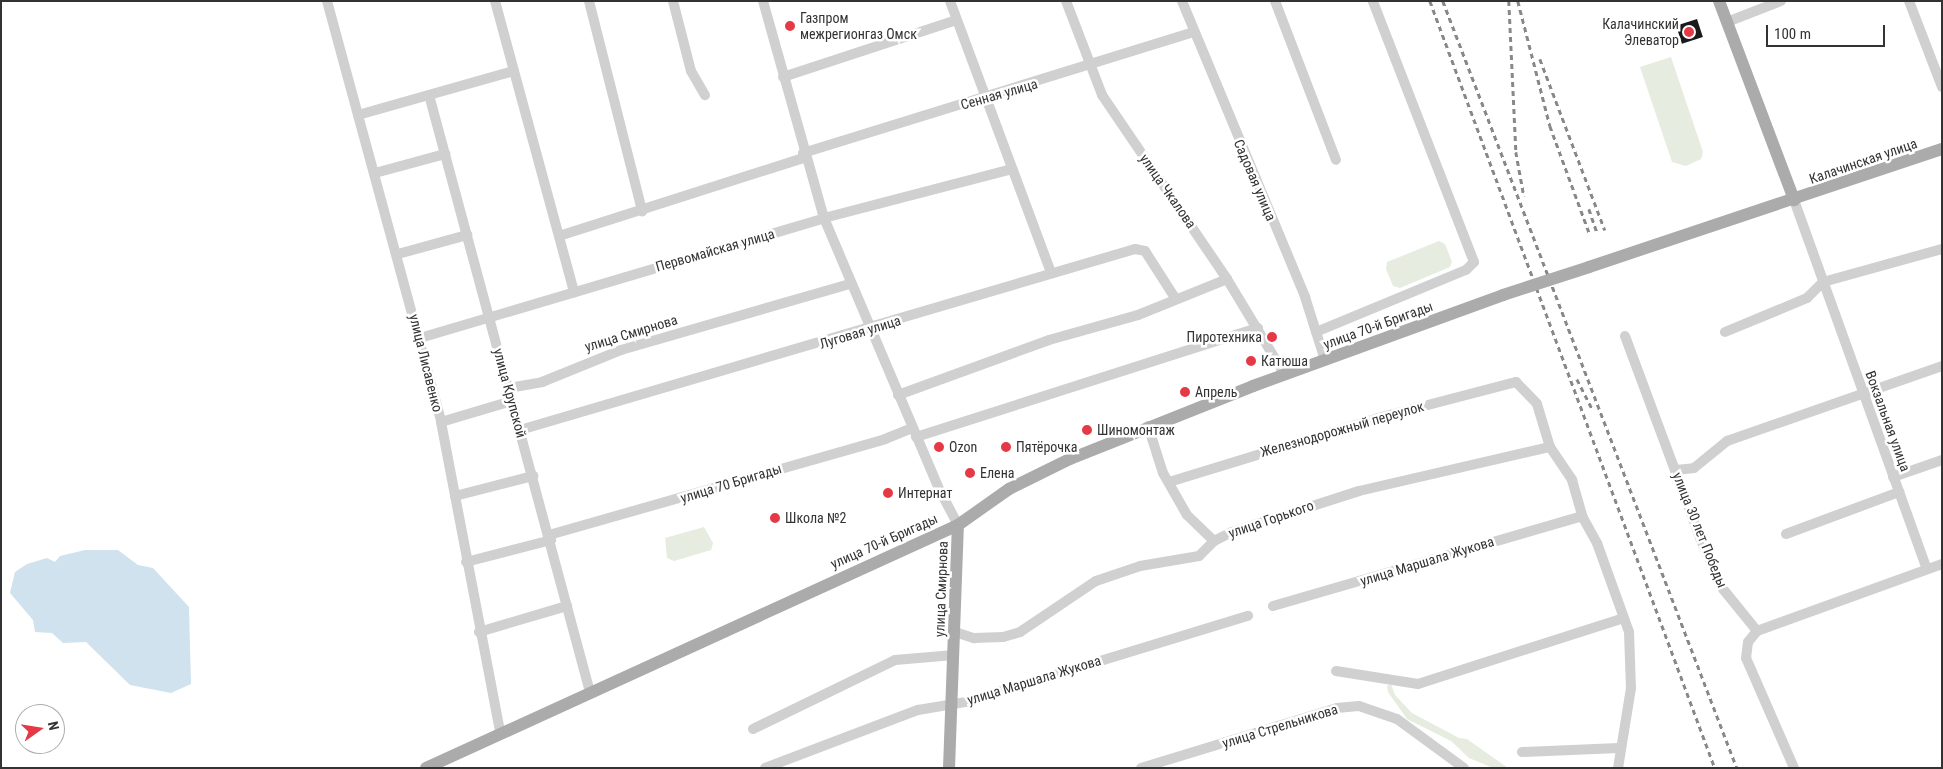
<!DOCTYPE html>
<meta charset="utf-8">
<style>
body{margin:0}
#map{position:relative;width:1943px;height:769px;overflow:hidden;background:#fff;font-family:"Roboto Condensed",sans-serif}
div>[style]{position:absolute}
[style*='--x']{left:calc(var(--x)*1px);top:calc(var(--y)*1px);width:calc(var(--w)*1px);rotate:calc(var(--a)*1deg)}
.green>*{inset:0;background:#e6ecdf}
.water>*{inset:0;background:#cfe2ee}
.building>*{inset:0;background:#1a1a1a;transform-origin:0 0}
.minor>*{height:10px;margin:-5px;padding:0 5px;transform-origin:5px;border-radius:5px;background:#d0d0d0}
.major>*{height:12px;margin:-6px;padding:0 6px;transform-origin:6px;border-radius:6px;background:#ababab}
.rail>*{height:2.5px;margin-top:-1.25px;transform-origin:0;background:repeating-linear-gradient(90deg,#888 0 5px,transparent 0 9px)}
.major-bridge>*{height:12px;margin:-6px;padding:0 6px;transform-origin:6px;border-radius:6px;background:#ababab}
.dots>*{width:14px;height:14px;translate:-50% -50%;box-sizing:border-box;border:2px solid #fff;border-radius:50%}
span{translate:-50% -50%;white-space:nowrap;text-align:center;line-height:1.15;-webkit-text-stroke:5px #fff;paint-order:stroke}
.poi-label{font-size:14px;color:#333}
.left{translate:0 -50%;text-align:left}
.right{translate:-100% -50%;text-align:right}
.street-label{font-size:14px;color:#333}
.frame{position:absolute;inset:0;border:2px solid #333;pointer-events:none}
.north{position:absolute;left:15px;top:704px;width:50px;height:50px;box-sizing:border-box;background:#fff;border:1px solid #adadad;border-radius:50%;rotate:77deg;font-size:14px;font-weight:700;line-height:20px;text-align:center;color:#333}
.north::after{content:'';display:block;margin:auto;width:18px;height:22px;background:#e63946;clip-path:polygon(50% 0,100% 100%,50% 72%,0 100%)}
.scale{position:absolute;left:1766px;top:25px;width:119px;height:22px;box-sizing:border-box;border:2px solid #333;border-top:0;padding-left:6px;font-size:15px;line-height:18px;white-space:nowrap;color:#333;-webkit-text-stroke:4px #fff;paint-order:stroke}
</style>
<div id="map">
<div class="green">
<i style="clip-path:polygon(1671px 57px,1703px 152px,1701px 159px,1686px 166px,1672px 162px,1640px 67px)"></i>
<i style="clip-path:polygon(1439px 241px,1445px 244px,1452px 262px,1450px 267px,1400px 288px,1393px 286px,1386px 269px,1387px 262px)"></i>
<i style="clip-path:polygon(704px 527px,713px 543px,711px 550px,674px 561px,667px 558px,665px 538px)"></i>
<i style="clip-path:polygon(1391px 684px,1395px 695px,1412px 713px,1459px 738px,1467px 739px,1508px 768px,1493px 768px,1469px 758px,1451px 741px,1407px 719px,1388px 692px,1387px 686px)"></i>
</div>
<div class="water">
<i style="clip-path:polygon(85px 550px,118px 550px,138px 565px,153px 568px,189px 607px,191px 684px,171px 693px,130px 685px,86px 642px,63px 643px,52px 633px,35px 632px,33px 620px,10px 593px,15px 572px,27px 564px,47px 558px,55px 562px,60px 556px)"></i>
</div>
<div class="building">
<i style="left:1697px;top:19px;width:19px;height:22px;rotate:72deg"></i>
</div>
<div class="minor">
<i style="--x:327;--y:1;--w:436;--a:74.8"></i>
<i style="--x:441;--y:422;--w:315;--a:79.2"></i>
<i style="--x:495;--y:1;--w:302;--a:74.8"></i>
<i style="--x:589;--y:1;--w:217;--a:75.8"></i>
<i style="--x:673;--y:1;--w:72;--a:75.6"></i>
<i style="--x:691;--y:71;--w:28;--a:60"></i>
<i style="--x:763;--y:1;--w:225;--a:74.3"></i>
<i style="--x:824;--y:218;--w:292;--a:67"></i>
<i style="--x:938;--y:487;--w:43;--a:62.2"></i>
<i style="--x:950;--y:1;--w:290;--a:69.6"></i>
<i style="--x:1066;--y:1;--w:101;--a:69"></i>
<i style="--x:1102;--y:95;--w:222;--a:55.8"></i>
<i style="--x:1227;--y:279;--w:112;--a:58.9"></i>
<i style="--x:1182;--y:1;--w:321;--a:67.4"></i>
<i style="--x:1305;--y:297;--w:66;--a:72.4"></i>
<i style="--x:1275;--y:1;--w:170;--a:69"></i>
<i style="--x:1909;--y:1;--w:92;--a:69"></i>
<i style="--x:1727;--y:22;--w:58;--a:-21.3"></i>
<i style="--x:783;--y:77;--w:182;--a:-18.2"></i>
<i style="--x:429;--y:95;--w:618;--a:74.91"></i>
<i style="--x:358;--y:115;--w:162;--a:-15.8"></i>
<i style="--x:803;--y:153;--w:409;--a:-17.2"></i>
<i style="--x:375;--y:173;--w:73;--a:-15.2"></i>
<i style="--x:1794;--y:200;--w:392;--a:70.2"></i>
<i style="--x:559;--y:236;--w:257;--a:-17.7"></i>
<i style="--x:398;--y:254;--w:72;--a:-15.4"></i>
<i style="--x:1316;--y:332;--w:162;--a:-22.5"></i>
<i style="--x:1466;--y:270;--w:11;--a:-45"></i>
<i style="--x:1474;--y:262;--w:280;--a:-111.2"></i>
<i style="--x:1725;--y:332;--w:89;--a:-22.5"></i>
<i style="--x:1807;--y:298;--w:23;--a:-45"></i>
<i style="--x:1823;--y:282;--w:123;--a:-15.5"></i>
<i style="--x:1625;--y:336;--w:215;--a:69.6"></i>
<i style="--x:1700;--y:538;--w:56;--a:65.7"></i>
<i style="--x:1723;--y:589;--w:54;--a:51"></i>
<i style="--x:1757;--y:631;--w:14;--a:129"></i>
<i style="--x:1748;--y:642;--w:16;--a:97"></i>
<i style="--x:1746;--y:658;--w:120;--a:66.4"></i>
<i style="--x:420;--y:338;--w:421;--a:-16.5"></i>
<i style="--x:824;--y:218;--w:194;--a:-14.6"></i>
<i style="--x:509;--y:388;--w:34;--a:-10"></i>
<i style="--x:542;--y:382;--w:85;--a:-22.1"></i>
<i style="--x:621;--y:350;--w:238;--a:-16.1"></i>
<i style="--x:898;--y:395;--w:161;--a:-20"></i>
<i style="--x:1049;--y:340;--w:92;--a:-15.7"></i>
<i style="--x:1138;--y:315;--w:96;--a:-22"></i>
<i style="--x:441;--y:422;--w:74;--a:-16.5"></i>
<i style="--x:1148;--y:426;--w:49;--a:72.3"></i>
<i style="--x:1163;--y:473;--w:48;--a:60.3"></i>
<i style="--x:1187;--y:515;--w:37;--a:44"></i>
<i style="--x:520;--y:430;--w:641;--a:-16.4"></i>
<i style="--x:1135;--y:249;--w:10;--a:11"></i>
<i style="--x:1145;--y:251;--w:56;--a:57.4"></i>
<i style="--x:916;--y:437;--w:359;--a:-17.7"></i>
<i style="--x:1676;--y:470;--w:18;--a:-6"></i>
<i style="--x:1694;--y:468;--w:43;--a:-39.3"></i>
<i style="--x:1727;--y:441;--w:228;--a:-19.2"></i>
<i style="--x:1893;--y:477;--w:52;--a:-19.1"></i>
<i style="--x:1169;--y:482;--w:219;--a:-17"></i>
<i style="--x:1378;--y:418;--w:143;--a:-14.6"></i>
<i style="--x:1516;--y:382;--w:30;--a:46"></i>
<i style="--x:1537;--y:404;--w:45;--a:73.2"></i>
<i style="--x:1550;--y:447;--w:40;--a:56"></i>
<i style="--x:1572;--y:480;--w:37;--a:74"></i>
<i style="--x:1582;--y:516;--w:31;--a:61"></i>
<i style="--x:1597;--y:543;--w:95;--a:70.2"></i>
<i style="--x:1629;--y:632;--w:56;--a:88"></i>
<i style="--x:1631;--y:688;--w:81;--a:99.2"></i>
<i style="--x:455;--y:496;--w:81;--a:-14.4"></i>
<i style="--x:1786;--y:534;--w:121;--a:-20.4"></i>
<i style="--x:549;--y:535;--w:349;--a:-15.9"></i>
<i style="--x:885;--y:439;--w:29;--a:-22"></i>
<i style="--x:466;--y:562;--w:88;--a:-14.5"></i>
<i style="--x:1273;--y:606;--w:322;--a:-16.2"></i>
<i style="--x:1757;--y:631;--w:197;--a:-19.9"></i>
<i style="--x:479;--y:632;--w:92;--a:-16.5"></i>
<i style="--x:955;--y:632;--w:20;--a:18"></i>
<i style="--x:974;--y:638;--w:29;--a:-2"></i>
<i style="--x:1003;--y:637;--w:18;--a:-16"></i>
<i style="--x:1020;--y:632;--w:92;--a:-33.9"></i>
<i style="--x:1096;--y:581;--w:46;--a:-18.8"></i>
<i style="--x:1140;--y:566;--w:60;--a:-9.6"></i>
<i style="--x:1199;--y:556;--w:21;--a:-45"></i>
<i style="--x:1214;--y:541;--w:20;--a:-27"></i>
<i style="--x:1232;--y:532;--w:133;--a:-17.9"></i>
<i style="--x:1359;--y:491;--w:196;--a:-13"></i>
<i style="--x:1336;--y:671;--w:83;--a:9"></i>
<i style="--x:1418;--y:684;--w:213;--a:-17.8"></i>
<i style="--x:753;--y:729;--w:158;--a:-25.9"></i>
<i style="--x:895;--y:660;--w:59;--a:-4.8"></i>
<i style="--x:1522;--y:752;--w:97;--a:-2.4"></i>
<i style="--x:765;--y:768;--w:164;--a:-20.8"></i>
<i style="--x:918;--y:710;--w:49;--a:-9.5"></i>
<i style="--x:966;--y:702;--w:295;--a:-17"></i>
<i style="--x:1141;--y:768;--w:205;--a:-17"></i>
<i style="--x:1337;--y:708;--w:22;--a:-5"></i>
<i style="--x:1359;--y:706;--w:40;--a:18.9"></i>
<i style="--x:1397;--y:719;--w:83;--a:36.2"></i>
</div>
<div class="major">
<i style="--x:1719;--y:1;--w:213;--a:69.3"></i>
<i style="--x:1589;--y:267;--w:372;--a:-18.5"></i>
<i style="--x:426;--y:768;--w:585;--a:-24.55"></i>
<i style="--x:958;--y:525;--w:62;--a:-35.2"></i>
<i style="--x:1009;--y:489;--w:68;--a:-26.2"></i>
<i style="--x:1070;--y:459;--w:197;--a:-21.7"></i>
<i style="--x:1253;--y:386;--w:266;--a:-20"></i>
<i style="--x:949;--y:768;--w:243;--a:-87.9"></i>
</div>
<div class="rail">
<i style="--x:1430;--y:1;--w:818;--a:69.62"></i>
<i style="--x:1443;--y:1;--w:821;--a:69.03"></i>
<i style="--x:1509;--y:1;--w:151;--a:87.3"></i>
<i style="--x:1516;--y:152;--w:45;--a:79.7"></i>
<i style="--x:1518;--y:1;--w:129;--a:75.6"></i>
<i style="--x:1550;--y:126;--w:116;--a:69.8"></i>
<i style="--x:1540;--y:59;--w:183;--a:69.2"></i>
<i style="--x:1589;--y:209;--w:24;--a:71"></i>
<i style="--x:1577;--y:379;--w:35;--a:63"></i>
</div>
<div class="major-bridge">
<i style="--x:1503;--y:295;--w:90;--a:-18"></i>
</div>
<div class="dots">
<i style="left:790px;top:26px;background:#e63946"></i>
<i style="left:1689px;top:32px;background:#e63946"></i>
<i style="left:1272px;top:337px;background:#e63946"></i>
<i style="left:1251px;top:361px;background:#e63946"></i>
<i style="left:1185px;top:392px;background:#e63946"></i>
<i style="left:1087px;top:430px;background:#e63946"></i>
<i style="left:939px;top:447px;background:#e63946"></i>
<i style="left:1006px;top:447px;background:#e63946"></i>
<i style="left:970px;top:473px;background:#e63946"></i>
<i style="left:888px;top:493px;background:#e63946"></i>
<i style="left:775px;top:518px;background:#e63946"></i>
</div>
<div class="poi-label">
<span class="left" style="left:800px;top:26px">Газпром<br>межрегионгаз Омск</span>
<span class="right" style="left:1679px;top:32px">Калачинский<br>Элеватор</span>
<span class="right" style="left:1262px;top:337px">Пиротехника</span>
<span class="left" style="left:1261px;top:361px">Катюша</span>
<span class="left" style="left:1195px;top:392px">Апрель</span>
<span class="left" style="left:1097px;top:430px">Шиномонтаж</span>
<span class="left" style="left:949px;top:447px">Ozon</span>
<span class="left" style="left:1016px;top:447px">Пятёрочка</span>
<span class="left" style="left:980px;top:473px">Елена</span>
<span class="left" style="left:898px;top:493px">Интернат</span>
<span class="left" style="left:785px;top:518px">Школа №2</span>
</div>
<div class="street-label">
<span style="left:999px;top:94px;rotate:-16deg">Сенная улица</span>
<span style="left:1863px;top:161px;rotate:-19deg">Калачинская улица</span>
<span style="left:1255px;top:180px;rotate:67deg">Садовая улица</span>
<span style="left:1168px;top:191px;rotate:55deg">улица Чкалова</span>
<span style="left:715px;top:250px;rotate:-16deg">Первомайская улица</span>
<span style="left:1378px;top:325px;rotate:-20deg">улица 70-й Бригады</span>
<span style="left:860px;top:332px;rotate:-17deg">Луговая улица</span>
<span style="left:631px;top:333px;rotate:-17deg">улица Смирнова</span>
<span style="left:426px;top:363px;rotate:76deg">улица Лисавенко</span>
<span style="left:510px;top:393px;rotate:75deg">улица Крупской</span>
<span style="left:1888px;top:421px;rotate:70deg">Вокзальная улица</span>
<span style="left:1342px;top:429px;rotate:-16deg">Железнодорожный переулок</span>
<span style="left:731px;top:483px;rotate:-17deg">улица 70 Бригады</span>
<span style="left:1271px;top:519px;rotate:-19deg">улица Горького</span>
<span style="left:1700px;top:530px;rotate:68deg">улица 30 лет Победы</span>
<span style="left:884px;top:541px;rotate:-24deg">улица 70-й Бригады</span>
<span style="left:1427px;top:561px;rotate:-17deg">улица Маршала Жукова</span>
<span style="left:941px;top:589px;rotate:-88deg">улица Смирнова</span>
<span style="left:1034px;top:680px;rotate:-17deg">улица Маршала Жукова</span>
<span style="left:1280px;top:726px;rotate:-17deg">улица Стрельникова</span>
</div>
<div class="frame"></div>
<div class="north">N</div>
<div class="scale">100 m</div>
</div>
